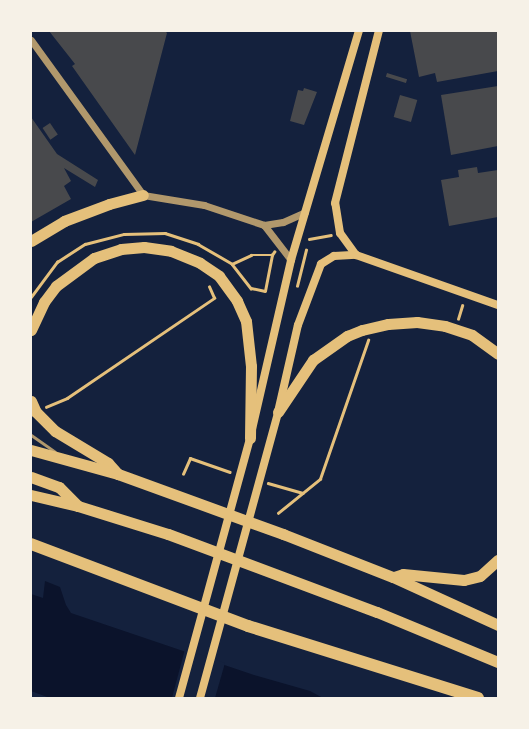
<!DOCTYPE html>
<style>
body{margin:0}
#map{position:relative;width:529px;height:729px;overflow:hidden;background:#14213d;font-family:"Varela Round",sans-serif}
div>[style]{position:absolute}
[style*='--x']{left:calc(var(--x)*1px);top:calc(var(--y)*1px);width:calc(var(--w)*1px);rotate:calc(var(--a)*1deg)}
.water>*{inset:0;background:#0b132b}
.pier>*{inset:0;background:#14213d}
.building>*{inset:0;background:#48494c;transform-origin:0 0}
.path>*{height:2.5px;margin:-1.25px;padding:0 1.25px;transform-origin:1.25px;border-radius:1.25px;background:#e5c07b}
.service>*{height:3px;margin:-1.5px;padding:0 1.5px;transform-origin:1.5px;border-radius:1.5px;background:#b1986c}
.tertiary>*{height:7px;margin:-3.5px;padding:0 3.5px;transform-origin:3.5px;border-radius:3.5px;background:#b1986c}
.secondary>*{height:8px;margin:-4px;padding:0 4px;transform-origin:4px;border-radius:4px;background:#e5c07b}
.trunk>*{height:11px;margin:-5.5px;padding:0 5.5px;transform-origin:5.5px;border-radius:5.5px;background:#e5c07b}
.motorway>*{height:12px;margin:-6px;padding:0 6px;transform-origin:6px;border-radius:6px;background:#e5c07b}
span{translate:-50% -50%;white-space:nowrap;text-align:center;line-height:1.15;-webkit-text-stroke:3.5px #f6f1e7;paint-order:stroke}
.frame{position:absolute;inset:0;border:32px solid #f6f1e7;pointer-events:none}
</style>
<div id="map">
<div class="water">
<i style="clip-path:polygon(45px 581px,60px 587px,66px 605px,71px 613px,254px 675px,310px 691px,323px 698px,50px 698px,31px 691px,31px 594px,43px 598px)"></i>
</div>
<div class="pier">
<i style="clip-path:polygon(185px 649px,225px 663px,215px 698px,172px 698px)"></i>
</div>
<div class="building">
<i style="clip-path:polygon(49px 31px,165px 31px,167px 33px,135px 155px,72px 66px,75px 64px)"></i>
<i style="clip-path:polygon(410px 31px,498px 31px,498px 71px,437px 82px,435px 73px,419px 77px)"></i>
<i style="left:387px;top:73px;width:21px;height:4px;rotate:17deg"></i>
<i style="clip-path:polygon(498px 86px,498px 146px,451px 155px,441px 95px)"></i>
<i style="clip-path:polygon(304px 88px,317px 92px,304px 125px,290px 121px,298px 90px,303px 91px)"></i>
<i style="left:400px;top:95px;width:18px;height:23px;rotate:16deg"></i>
<i style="clip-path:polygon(31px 117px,57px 154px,98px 180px,95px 187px,64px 168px,71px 181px,64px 186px,71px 199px,31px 222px)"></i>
<i style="left:50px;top:123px;width:14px;height:9px;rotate:56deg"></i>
<i style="clip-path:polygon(477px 167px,478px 173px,498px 170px,498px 217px,449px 226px,441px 180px,459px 177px,458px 170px)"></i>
</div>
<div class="path">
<i style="--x:309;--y:239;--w:22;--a:-10"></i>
<i style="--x:232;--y:264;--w:31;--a:52"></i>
<i style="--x:251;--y:288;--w:14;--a:12"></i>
<i style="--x:265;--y:291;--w:37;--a:-79"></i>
<i style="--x:297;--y:286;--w:37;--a:-76"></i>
<i style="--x:31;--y:297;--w:44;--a:-53.4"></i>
<i style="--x:57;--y:262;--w:33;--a:-33"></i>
<i style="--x:85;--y:244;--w:40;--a:-14.4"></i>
<i style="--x:124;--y:234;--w:41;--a:-1.4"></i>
<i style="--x:165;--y:233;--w:35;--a:18"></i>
<i style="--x:198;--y:244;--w:39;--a:30"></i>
<i style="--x:232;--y:264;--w:21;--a:-25"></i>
<i style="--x:251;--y:255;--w:21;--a:0"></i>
<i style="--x:272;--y:255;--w:4;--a:-56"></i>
<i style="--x:458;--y:319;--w:14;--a:-73"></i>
<i style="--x:46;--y:407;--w:23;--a:-23"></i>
<i style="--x:67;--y:398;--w:178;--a:-34.2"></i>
<i style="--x:214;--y:298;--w:12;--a:-114"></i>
<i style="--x:183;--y:474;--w:17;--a:-66"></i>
<i style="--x:190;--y:458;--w:42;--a:19.3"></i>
<i style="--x:268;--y:483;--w:36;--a:16"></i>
<i style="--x:278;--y:513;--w:54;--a:-39"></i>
<i style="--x:320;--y:479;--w:147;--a:-70.9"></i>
</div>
<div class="service">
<i style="--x:31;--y:435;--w:29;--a:35"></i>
</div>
<div class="tertiary">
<i style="--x:31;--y:40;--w:191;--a:54.1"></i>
<i style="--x:143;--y:195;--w:62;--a:9.3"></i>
<i style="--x:204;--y:205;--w:63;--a:18.4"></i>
<i style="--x:264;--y:225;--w:19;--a:-9"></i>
<i style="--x:283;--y:222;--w:24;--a:-24"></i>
<i style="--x:264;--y:225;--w:44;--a:52.4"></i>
</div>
<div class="secondary">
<i style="--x:356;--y:255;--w:27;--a:-126"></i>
<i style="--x:340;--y:233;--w:30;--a:-99"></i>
<i style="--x:335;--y:203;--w:178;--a:-75.7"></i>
<i style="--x:179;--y:698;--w:270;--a:-74.7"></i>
<i style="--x:250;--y:438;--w:183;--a:-77"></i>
<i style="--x:291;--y:260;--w:239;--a:-73.5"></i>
<i style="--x:200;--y:698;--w:296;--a:-74.7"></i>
<i style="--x:278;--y:412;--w:89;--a:-77.1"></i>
<i style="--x:298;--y:325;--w:65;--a:-69.3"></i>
<i style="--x:321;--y:264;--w:15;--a:-32"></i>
<i style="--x:334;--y:256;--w:22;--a:-3"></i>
<i style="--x:356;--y:255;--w:151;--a:19.4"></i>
</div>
<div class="trunk">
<i style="--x:31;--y:241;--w:39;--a:-31"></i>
<i style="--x:64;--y:221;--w:48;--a:-20.7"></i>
<i style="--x:109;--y:204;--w:35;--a:-15"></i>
<i style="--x:31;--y:330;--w:31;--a:-65"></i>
<i style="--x:44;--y:302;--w:20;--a:-53"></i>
<i style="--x:56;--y:286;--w:47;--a:-36.4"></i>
<i style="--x:94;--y:258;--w:28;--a:-18"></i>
<i style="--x:121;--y:249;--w:23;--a:-5"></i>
<i style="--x:144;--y:247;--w:27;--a:8"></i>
<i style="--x:171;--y:251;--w:31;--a:22"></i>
<i style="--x:200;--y:263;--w:23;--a:34"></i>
<i style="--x:219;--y:276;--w:31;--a:54"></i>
<i style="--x:237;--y:301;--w:22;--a:66"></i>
<i style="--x:246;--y:321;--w:45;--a:83.7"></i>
<i style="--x:251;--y:366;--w:72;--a:90.8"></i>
<i style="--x:31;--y:401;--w:12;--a:66"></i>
<i style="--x:36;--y:412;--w:27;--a:45"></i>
<i style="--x:55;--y:431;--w:62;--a:31.1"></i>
<i style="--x:108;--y:463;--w:15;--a:48"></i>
<i style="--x:278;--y:412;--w:63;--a:-56.1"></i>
<i style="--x:313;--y:360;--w:42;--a:-35.2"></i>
<i style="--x:347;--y:336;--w:16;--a:-22"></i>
<i style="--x:362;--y:330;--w:27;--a:-13"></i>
<i style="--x:388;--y:324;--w:29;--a:-4"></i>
<i style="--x:417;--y:322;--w:28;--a:8"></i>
<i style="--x:445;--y:326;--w:28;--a:18"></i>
<i style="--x:472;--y:335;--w:32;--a:36"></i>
<i style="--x:31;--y:450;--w:90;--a:15.4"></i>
<i style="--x:118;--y:474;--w:176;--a:20"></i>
<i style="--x:283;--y:534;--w:118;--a:21.4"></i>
<i style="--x:393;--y:577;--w:115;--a:24.6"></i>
<i style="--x:31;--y:477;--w:30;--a:20"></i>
<i style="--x:59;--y:487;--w:27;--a:45"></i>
<i style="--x:31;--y:495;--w:48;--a:13.2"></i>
<i style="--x:78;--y:506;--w:94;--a:17.3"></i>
<i style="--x:168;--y:534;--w:223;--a:20.5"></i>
<i style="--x:377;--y:612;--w:131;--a:22.5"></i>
<i style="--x:394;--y:577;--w:9;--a:-18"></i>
<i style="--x:403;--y:574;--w:61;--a:5.6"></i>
<i style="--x:464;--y:580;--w:16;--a:-14"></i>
<i style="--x:480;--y:576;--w:24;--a:-42"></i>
</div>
<div class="motorway">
<i style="--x:31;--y:544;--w:232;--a:20.7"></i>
<i style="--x:248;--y:626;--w:241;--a:17.4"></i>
</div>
<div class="frame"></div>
</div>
